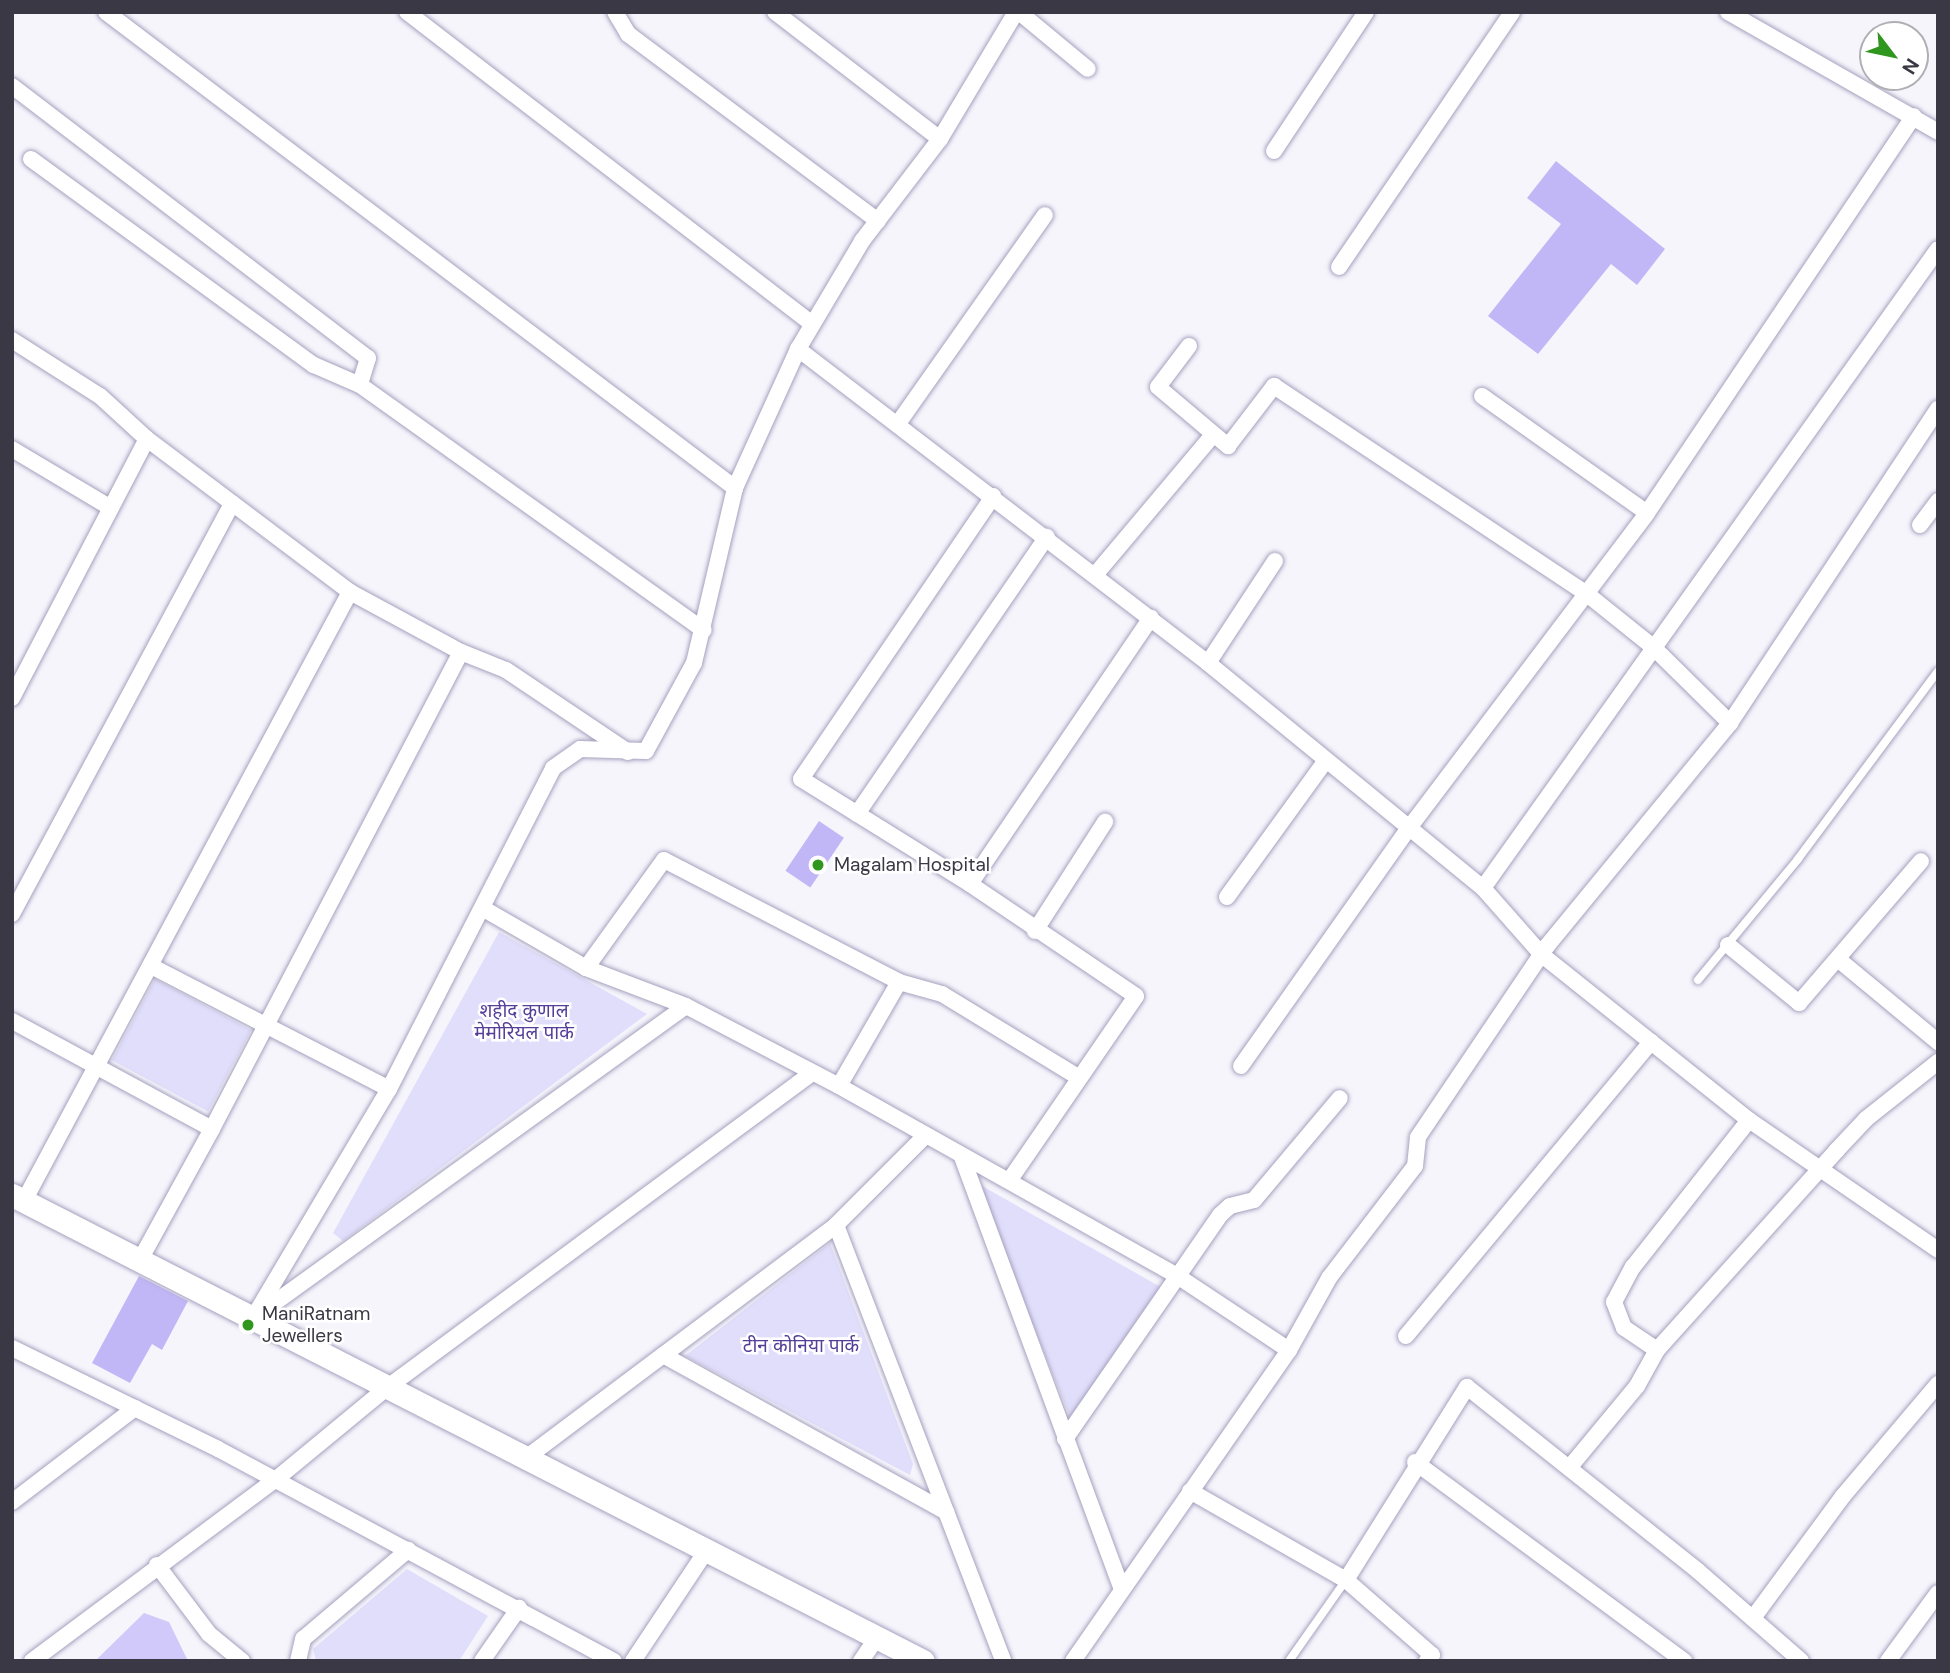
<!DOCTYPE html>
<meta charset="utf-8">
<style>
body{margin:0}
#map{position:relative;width:1950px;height:1673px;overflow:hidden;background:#f6f5fc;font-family:"DM Sans","Noto Sans Devanagari",sans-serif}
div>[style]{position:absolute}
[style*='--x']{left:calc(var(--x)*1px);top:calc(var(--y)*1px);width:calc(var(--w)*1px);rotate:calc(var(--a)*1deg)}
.green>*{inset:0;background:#e1defb;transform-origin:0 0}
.water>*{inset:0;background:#d0c9f9}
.building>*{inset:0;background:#c1b7f7;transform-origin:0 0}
.roads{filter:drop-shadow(0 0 2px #a5a1be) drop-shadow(0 0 2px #a5a1be)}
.lane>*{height:8px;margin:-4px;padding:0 4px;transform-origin:4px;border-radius:4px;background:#fff}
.street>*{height:16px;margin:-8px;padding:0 8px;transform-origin:8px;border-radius:8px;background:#fff}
.secondary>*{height:23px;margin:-11.5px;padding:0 11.5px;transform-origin:11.5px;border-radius:11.5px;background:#fff}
.dots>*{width:19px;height:19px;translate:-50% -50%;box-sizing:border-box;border:4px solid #fff;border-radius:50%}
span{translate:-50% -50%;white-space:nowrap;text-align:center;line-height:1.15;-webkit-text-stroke:5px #fff;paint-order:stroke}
.poi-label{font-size:19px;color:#3a3844}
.left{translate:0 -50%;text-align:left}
.park-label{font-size:19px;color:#553e98}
.frame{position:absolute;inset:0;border:14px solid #3a3844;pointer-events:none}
.north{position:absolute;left:1859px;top:21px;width:70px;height:70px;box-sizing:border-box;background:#fff;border:2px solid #b0afb4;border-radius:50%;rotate:122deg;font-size:19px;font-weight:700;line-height:28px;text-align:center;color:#3a3844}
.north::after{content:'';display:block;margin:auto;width:24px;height:32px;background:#2f961e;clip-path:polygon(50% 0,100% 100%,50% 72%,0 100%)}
</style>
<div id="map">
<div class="green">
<i style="clip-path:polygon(499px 932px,647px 1014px,343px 1241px,333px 1233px)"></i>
<i style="left:155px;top:979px;width:109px;height:92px;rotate:28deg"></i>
<i style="clip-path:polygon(982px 1186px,1166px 1290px,1071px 1419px,978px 1190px)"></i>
<i style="clip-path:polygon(830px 1243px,913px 1464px,910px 1475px,685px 1356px)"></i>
<i style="clip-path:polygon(407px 1569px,488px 1616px,459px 1661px,316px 1661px,313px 1649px)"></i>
</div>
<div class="water">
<i style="clip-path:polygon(144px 1613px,169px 1622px,188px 1661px,95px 1661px)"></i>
</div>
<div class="building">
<i style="clip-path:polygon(1556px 161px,1665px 249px,1637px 285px,1611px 264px,1538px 354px,1488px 316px,1561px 224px,1527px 198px)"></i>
<i style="left:819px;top:821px;width:30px;height:60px;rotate:34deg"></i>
<i style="clip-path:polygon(139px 1276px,188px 1301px,162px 1350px,152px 1344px,130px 1383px,92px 1363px)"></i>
</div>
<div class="roads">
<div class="lane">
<i style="--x:1698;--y:980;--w:157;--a:-50.4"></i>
<i style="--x:1798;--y:859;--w:234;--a:-53.3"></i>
<i style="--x:1289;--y:1661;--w:99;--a:-54.9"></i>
</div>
<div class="street">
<i style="--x:106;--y:12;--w:789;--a:37.12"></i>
<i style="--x:407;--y:12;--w:510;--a:37.59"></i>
<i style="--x:615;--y:12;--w:26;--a:59"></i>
<i style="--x:628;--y:34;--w:312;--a:36.8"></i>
<i style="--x:775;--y:12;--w:208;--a:37.6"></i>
<i style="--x:1019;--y:12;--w:89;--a:39.6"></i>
<i style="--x:1728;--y:12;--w:242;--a:29.7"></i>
<i style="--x:12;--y:86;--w:448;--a:37.4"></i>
<i style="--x:368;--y:358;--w:28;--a:107"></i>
<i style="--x:360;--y:385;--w:422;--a:35.5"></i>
<i style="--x:1274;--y:151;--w:167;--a:-56.5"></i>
<i style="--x:31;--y:159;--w:350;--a:36.1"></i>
<i style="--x:314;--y:365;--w:50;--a:23.5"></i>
<i style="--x:1339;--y:267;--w:308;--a:-55.8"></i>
<i style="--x:12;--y:340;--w:104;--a:32.5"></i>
<i style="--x:100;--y:396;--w:64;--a:42.5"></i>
<i style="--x:147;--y:439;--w:254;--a:37"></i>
<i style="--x:350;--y:592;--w:126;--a:28.4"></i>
<i style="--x:461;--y:652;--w:538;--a:117.57"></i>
<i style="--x:212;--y:1129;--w:227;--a:-151.6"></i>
<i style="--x:1189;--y:346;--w:51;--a:127.1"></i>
<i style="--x:1158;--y:387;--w:92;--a:40.1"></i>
<i style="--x:1228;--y:446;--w:76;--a:-52.5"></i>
<i style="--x:1274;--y:386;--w:376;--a:33.6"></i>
<i style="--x:1587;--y:594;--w:83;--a:38.7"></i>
<i style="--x:1652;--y:646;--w:110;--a:44.6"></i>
<i style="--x:798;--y:349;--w:516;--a:37.45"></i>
<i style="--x:1208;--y:663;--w:355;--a:39.3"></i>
<i style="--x:1483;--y:888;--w:89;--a:48.6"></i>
<i style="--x:1542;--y:955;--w:265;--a:38.6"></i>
<i style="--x:1749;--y:1120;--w:229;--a:34.5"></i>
<i style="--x:1482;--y:396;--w:202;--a:35.3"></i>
<i style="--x:899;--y:422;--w:253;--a:-54.8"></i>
<i style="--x:12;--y:449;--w:115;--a:30.8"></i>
<i style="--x:1920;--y:525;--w:30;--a:-53"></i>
<i style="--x:1095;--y:575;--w:183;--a:-49.9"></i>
<i style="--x:461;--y:652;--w:48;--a:21.8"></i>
<i style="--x:506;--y:670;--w:147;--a:33.9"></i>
<i style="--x:1208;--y:663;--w:122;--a:-56.7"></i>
<i style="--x:12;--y:698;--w:292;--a:-62.5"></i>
<i style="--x:857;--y:814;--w:336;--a:-55.6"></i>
<i style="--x:970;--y:884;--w:199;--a:-148.1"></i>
<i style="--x:801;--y:779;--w:342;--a:-55.8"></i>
<i style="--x:1483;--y:888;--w:784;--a:-54.55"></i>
<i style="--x:1227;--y:897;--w:169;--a:-54.1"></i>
<i style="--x:484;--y:909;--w:118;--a:30"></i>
<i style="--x:586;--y:968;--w:107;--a:20.8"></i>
<i style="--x:686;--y:1006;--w:173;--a:27.6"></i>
<i style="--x:839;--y:1086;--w:390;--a:29.3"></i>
<i style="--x:1179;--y:1277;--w:132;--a:33.6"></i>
<i style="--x:12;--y:914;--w:466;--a:-61.8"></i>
<i style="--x:1035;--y:931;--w:130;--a:-57.3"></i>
<i style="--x:1728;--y:945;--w:92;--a:39.2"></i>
<i style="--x:1799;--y:1003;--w:187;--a:-49.3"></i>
<i style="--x:1839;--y:960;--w:129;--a:39.6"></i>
<i style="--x:151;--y:966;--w:268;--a:27.3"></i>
<i style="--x:586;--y:968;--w:133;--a:-54.2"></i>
<i style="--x:664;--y:860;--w:265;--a:27.4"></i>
<i style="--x:899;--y:982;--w:120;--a:120"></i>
<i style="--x:899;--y:982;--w:45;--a:15.6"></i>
<i style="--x:942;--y:994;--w:159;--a:31.4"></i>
<i style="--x:1241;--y:1066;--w:291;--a:-54.8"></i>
<i style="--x:1409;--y:828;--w:395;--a:-52.9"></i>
<i style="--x:1647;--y:513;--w:478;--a:-56.1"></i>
<i style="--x:924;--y:1137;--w:124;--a:135"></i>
<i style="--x:836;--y:1225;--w:467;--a:69"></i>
<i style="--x:962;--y:1157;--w:461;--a:69.7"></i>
<i style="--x:1009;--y:1181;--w:224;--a:-55.5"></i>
<i style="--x:1136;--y:996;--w:200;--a:-146"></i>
<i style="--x:970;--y:884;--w:322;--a:-55.8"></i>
<i style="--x:24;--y:1201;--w:691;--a:-61.84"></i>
<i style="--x:140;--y:1260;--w:149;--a:-61.2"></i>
<i style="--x:259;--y:1314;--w:526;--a:-35.8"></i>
<i style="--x:253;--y:1318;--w:266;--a:-59.3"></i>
<i style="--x:389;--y:1089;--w:360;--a:-62.9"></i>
<i style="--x:553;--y:768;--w:33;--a:-35"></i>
<i style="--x:580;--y:749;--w:66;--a:1.7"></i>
<i style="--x:646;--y:751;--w:100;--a:-61.4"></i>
<i style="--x:694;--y:663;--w:180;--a:-76.8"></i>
<i style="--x:735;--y:488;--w:153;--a:-65.6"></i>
<i style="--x:798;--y:349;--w:126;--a:-59.3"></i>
<i style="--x:862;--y:241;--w:128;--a:-52.6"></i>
<i style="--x:940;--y:139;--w:148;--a:-59.1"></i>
<i style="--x:1406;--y:1336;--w:383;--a:-50.2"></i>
<i style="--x:12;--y:1348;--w:229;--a:26.1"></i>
<i style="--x:218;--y:1449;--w:449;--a:28.2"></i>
<i style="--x:1657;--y:1350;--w:40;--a:-146"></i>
<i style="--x:1624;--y:1328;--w:28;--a:-111"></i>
<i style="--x:1614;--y:1302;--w:40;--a:-62"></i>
<i style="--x:1633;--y:1267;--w:187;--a:-51.7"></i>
<i style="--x:663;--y:1355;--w:324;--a:29"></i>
<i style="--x:1065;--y:1439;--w:272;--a:-55.3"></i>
<i style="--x:1220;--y:1215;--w:13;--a:-42"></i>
<i style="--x:1230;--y:1206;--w:25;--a:-14"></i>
<i style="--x:1254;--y:1200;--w:133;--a:-49.9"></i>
<i style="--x:526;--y:1458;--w:388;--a:-36.9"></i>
<i style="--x:1415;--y:1462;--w:335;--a:36.5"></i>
<i style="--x:1569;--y:1468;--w:107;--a:-50.3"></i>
<i style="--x:1637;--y:1386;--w:41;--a:-60.9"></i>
<i style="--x:1657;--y:1350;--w:268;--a:-48"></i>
<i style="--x:1836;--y:1151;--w:44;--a:-46.8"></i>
<i style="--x:1866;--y:1119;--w:92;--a:-38.4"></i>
<i style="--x:1190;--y:1491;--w:180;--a:29.7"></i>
<i style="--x:1346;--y:1580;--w:228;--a:-57.9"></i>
<i style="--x:1467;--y:1387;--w:295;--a:38.5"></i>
<i style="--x:1698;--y:1571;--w:137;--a:41.1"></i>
<i style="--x:12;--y:1502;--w:155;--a:-37.4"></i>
<i style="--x:157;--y:1565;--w:86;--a:53"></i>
<i style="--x:209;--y:1634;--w:43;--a:39.3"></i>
<i style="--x:1346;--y:1580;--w:114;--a:41.1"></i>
<i style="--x:1432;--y:1655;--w:8;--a:130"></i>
<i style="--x:1753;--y:1618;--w:152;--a:-53.6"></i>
<i style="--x:1843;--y:1496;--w:147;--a:-49.7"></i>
<i style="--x:32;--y:1661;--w:303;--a:-36.7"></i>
<i style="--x:275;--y:1480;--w:146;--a:-39.5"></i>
<i style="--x:388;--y:1387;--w:528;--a:-36.52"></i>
<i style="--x:298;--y:1661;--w:23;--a:-77"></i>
<i style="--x:303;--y:1639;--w:138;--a:-40.3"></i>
<i style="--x:482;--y:1661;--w:65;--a:-55.1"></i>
<i style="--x:633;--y:1661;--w:132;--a:-56.4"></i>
<i style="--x:861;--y:1661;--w:29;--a:-56"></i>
<i style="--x:1073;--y:1661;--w:379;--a:-55.2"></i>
<i style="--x:1289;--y:1350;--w:82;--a:-60.9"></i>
<i style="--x:1329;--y:1278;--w:141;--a:-52.5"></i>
<i style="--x:1415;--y:1166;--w:29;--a:-84"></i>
<i style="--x:1418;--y:1137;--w:230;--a:-56"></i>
<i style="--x:1547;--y:946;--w:288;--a:-50.6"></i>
<i style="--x:1730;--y:723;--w:377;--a:-56.5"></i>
<i style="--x:1888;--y:1661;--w:84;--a:-53.7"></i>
</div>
<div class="secondary">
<i style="--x:12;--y:1195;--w:1023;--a:27.09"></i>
</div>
</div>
<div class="dots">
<i style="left:818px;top:865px;background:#2f961e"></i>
<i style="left:248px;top:1325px;background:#2f961e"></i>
</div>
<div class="poi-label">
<span class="left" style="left:834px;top:865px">Magalam Hospital</span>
<span class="left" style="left:262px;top:1325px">ManiRatnam<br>Jewellers</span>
</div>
<div class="park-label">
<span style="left:524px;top:1022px">शहीद कुणाल<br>मेमोरियल पार्क</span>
<span style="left:801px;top:1346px">टीन कोनिया पार्क</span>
</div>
<div class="frame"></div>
<div class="north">N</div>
</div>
